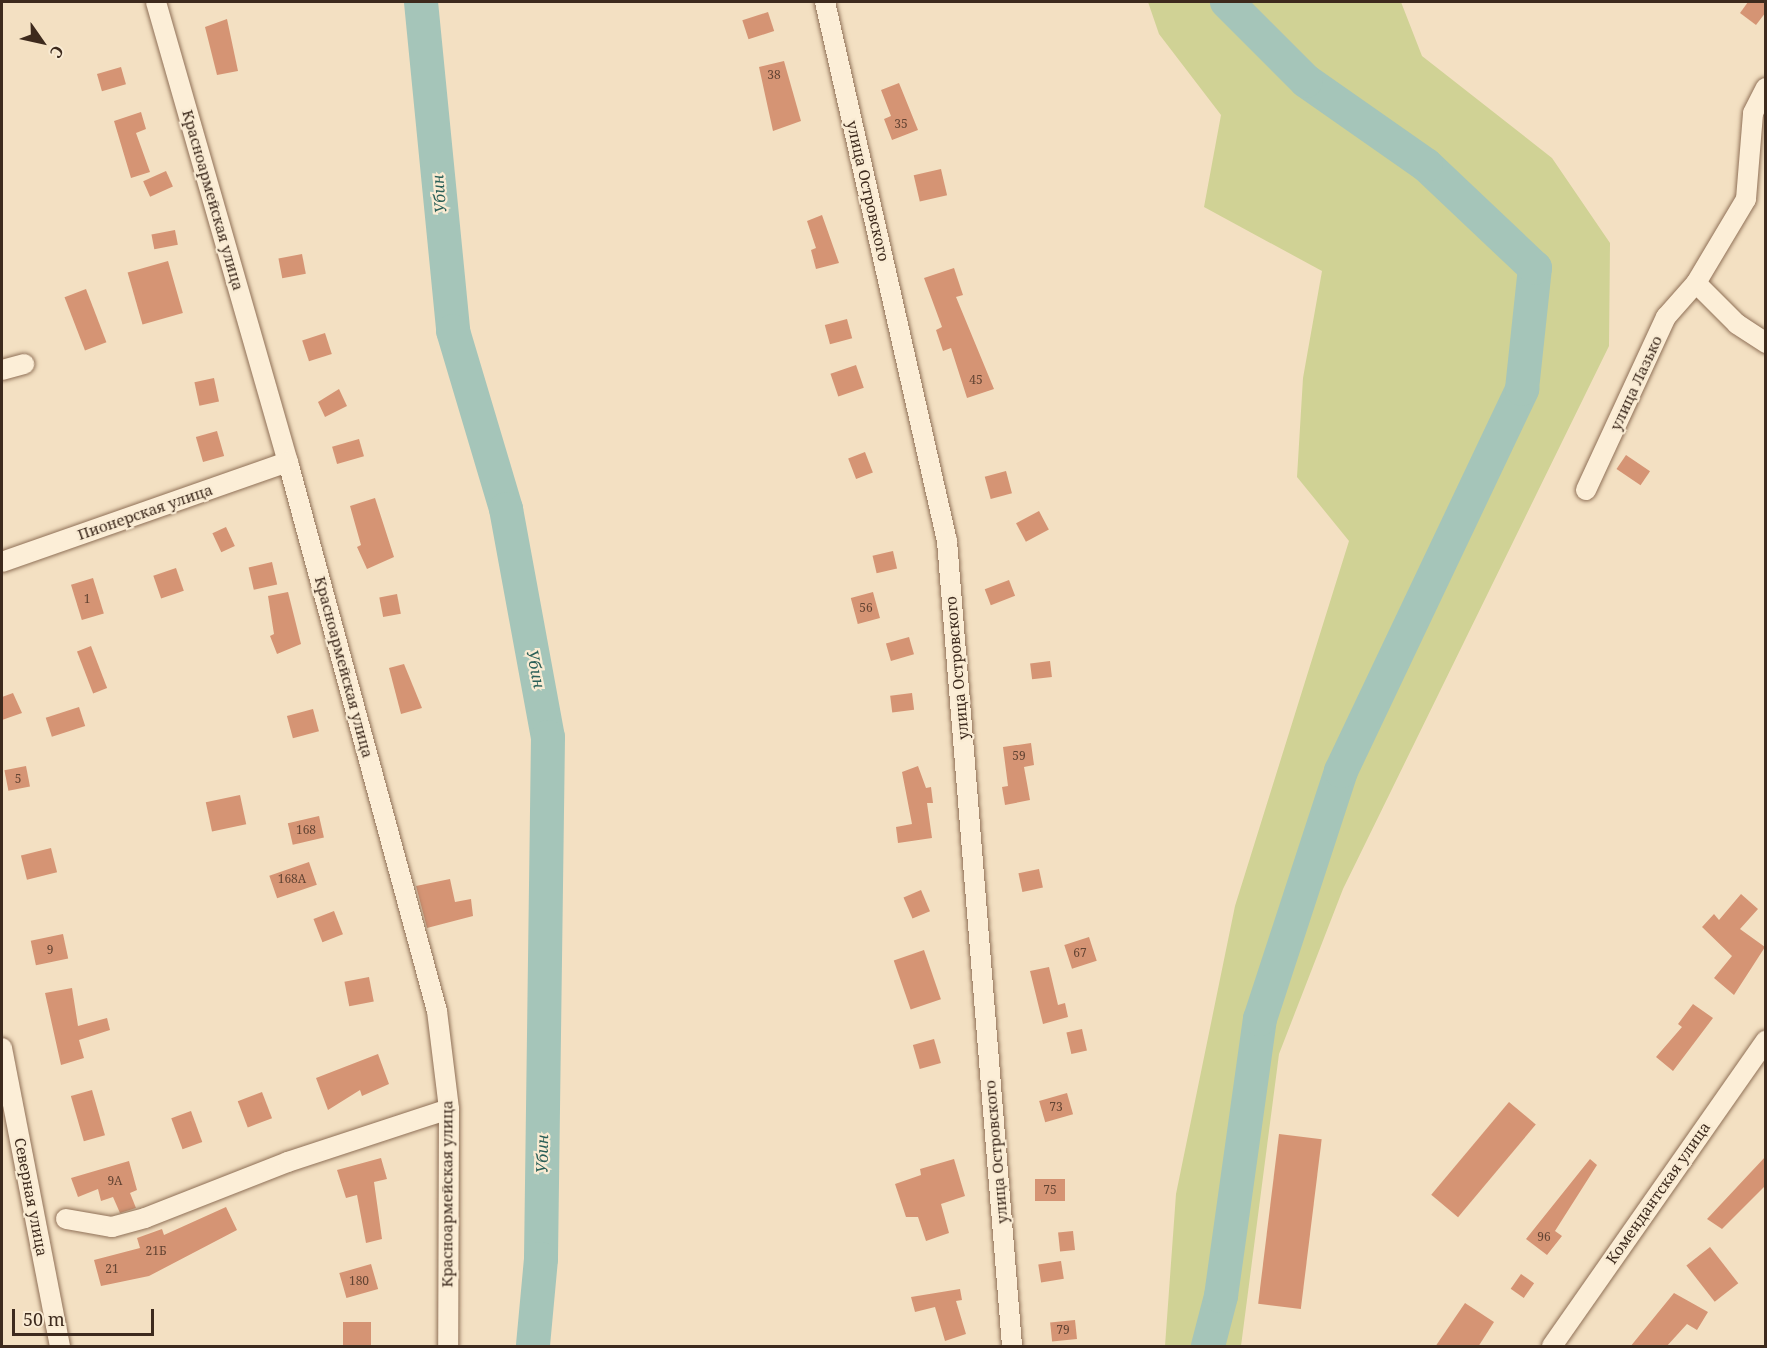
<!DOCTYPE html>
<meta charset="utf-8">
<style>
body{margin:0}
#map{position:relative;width:1767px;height:1348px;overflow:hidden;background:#f3e0c2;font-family:"Noto Serif",serif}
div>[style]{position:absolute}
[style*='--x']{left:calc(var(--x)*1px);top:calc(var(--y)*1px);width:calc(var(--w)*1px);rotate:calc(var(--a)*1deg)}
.green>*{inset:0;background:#d0d295}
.river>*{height:34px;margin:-17px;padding:0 17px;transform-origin:17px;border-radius:17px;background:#a5c5b9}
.building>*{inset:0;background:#d59474;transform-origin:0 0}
.roads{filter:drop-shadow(0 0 2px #8f7057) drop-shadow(0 0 2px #8f7057)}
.street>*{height:20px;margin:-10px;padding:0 10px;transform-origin:10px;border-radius:10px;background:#fceed7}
span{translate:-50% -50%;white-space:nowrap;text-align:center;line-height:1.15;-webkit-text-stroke:4.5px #f9ebd3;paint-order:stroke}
.number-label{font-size:12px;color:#634433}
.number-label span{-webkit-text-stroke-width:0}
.street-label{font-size:15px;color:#3d2a1d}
.water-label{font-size:16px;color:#2a5f57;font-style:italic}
.frame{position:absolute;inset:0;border:3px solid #3d2a1d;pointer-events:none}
.north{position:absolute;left:12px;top:12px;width:60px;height:60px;-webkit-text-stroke:4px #f9ebd3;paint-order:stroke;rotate:124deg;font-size:16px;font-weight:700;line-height:24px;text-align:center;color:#3d2a1d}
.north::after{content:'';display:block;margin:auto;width:21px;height:27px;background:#3d2a1d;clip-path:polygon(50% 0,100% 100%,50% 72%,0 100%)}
.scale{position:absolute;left:12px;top:1309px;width:142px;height:27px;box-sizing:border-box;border:3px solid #3d2a1d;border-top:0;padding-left:8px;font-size:18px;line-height:21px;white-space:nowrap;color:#3d2a1d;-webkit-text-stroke:4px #f9ebd3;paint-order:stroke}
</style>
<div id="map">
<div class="green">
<i style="clip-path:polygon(1148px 2px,1401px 2px,1422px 56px,1552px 158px,1610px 243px,1609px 346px,1343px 889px,1279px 1054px,1241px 1346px,1165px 1346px,1176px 1194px,1235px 906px,1349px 541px,1297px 477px,1303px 378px,1322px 271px,1204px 207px,1221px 115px,1159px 34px)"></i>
</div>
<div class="river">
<i style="--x:421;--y:2;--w:331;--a:84.4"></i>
<i style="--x:453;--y:331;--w:186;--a:73.4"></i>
<i style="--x:506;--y:509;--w:232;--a:79.6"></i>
<i style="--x:548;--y:737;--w:522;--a:90.77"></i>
<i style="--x:541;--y:1259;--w:87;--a:95.3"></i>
<i style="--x:1208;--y:1346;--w:52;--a:-75.4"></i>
<i style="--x:1221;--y:1296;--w:280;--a:-82"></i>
<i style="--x:1260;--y:1019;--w:261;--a:-71.9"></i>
<i style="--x:1341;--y:771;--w:423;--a:-64.6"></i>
<i style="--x:1522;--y:389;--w:122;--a:-83.9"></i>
<i style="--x:1535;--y:268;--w:150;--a:-136.6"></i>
<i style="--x:1426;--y:165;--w:146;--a:-145"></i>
<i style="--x:1306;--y:81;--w:112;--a:-135"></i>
</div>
<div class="building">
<i style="clip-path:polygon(1748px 2px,1766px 2px,1766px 12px,1756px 25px,1740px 13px)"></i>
<i style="left:768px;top:12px;width:20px;height:27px;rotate:72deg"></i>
<i style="clip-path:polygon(227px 19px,238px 71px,217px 75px,205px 27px)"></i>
<i style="clip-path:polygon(784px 61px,801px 121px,773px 131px,759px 67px)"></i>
<i style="left:121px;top:67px;width:18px;height:25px;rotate:74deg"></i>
<i style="clip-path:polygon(899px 83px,918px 130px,892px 140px,884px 119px,891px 116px,881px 90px)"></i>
<i style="clip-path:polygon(141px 112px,146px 129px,136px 133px,150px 172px,131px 178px,114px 121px)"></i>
<i style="left:941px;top:169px;width:27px;height:28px;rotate:77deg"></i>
<i style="left:166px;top:171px;width:17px;height:25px;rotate:66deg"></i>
<i style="clip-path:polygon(822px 215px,839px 263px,816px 269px,811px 250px,816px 248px,807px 221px)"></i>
<i style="left:175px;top:230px;width:15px;height:24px;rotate:79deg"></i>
<i style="left:302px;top:254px;width:20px;height:24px;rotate:79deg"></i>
<i style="left:168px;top:261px;width:54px;height:42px;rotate:74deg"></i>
<i style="clip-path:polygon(954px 268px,963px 295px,956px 297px,994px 389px,967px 398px,951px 348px,943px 351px,936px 330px,942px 327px,924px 278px)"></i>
<i style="left:86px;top:289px;width:57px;height:23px;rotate:69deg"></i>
<i style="left:847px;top:319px;width:20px;height:23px;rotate:75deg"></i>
<i style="left:325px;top:333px;width:22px;height:24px;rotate:72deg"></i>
<i style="left:856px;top:365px;width:24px;height:27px;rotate:71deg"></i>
<i style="left:214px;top:378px;width:24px;height:20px;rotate:78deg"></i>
<i style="clip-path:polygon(339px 389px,347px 406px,325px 417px,318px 402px)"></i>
<i style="left:217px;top:431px;width:26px;height:22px;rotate:74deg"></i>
<i style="left:359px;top:439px;width:18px;height:28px;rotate:74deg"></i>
<i style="left:865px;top:452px;width:22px;height:18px;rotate:69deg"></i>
<i style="left:1626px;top:455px;width:29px;height:17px;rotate:34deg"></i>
<i style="left:1006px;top:471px;width:23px;height:22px;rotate:75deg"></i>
<i style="clip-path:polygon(375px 498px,394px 557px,367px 569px,357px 547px,361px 545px,350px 506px)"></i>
<i style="left:1039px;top:511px;width:21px;height:26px;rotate:62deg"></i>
<i style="left:226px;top:527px;width:21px;height:15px;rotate:65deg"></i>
<i style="left:893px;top:551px;width:18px;height:21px;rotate:77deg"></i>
<i style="left:272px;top:562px;width:23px;height:24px;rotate:77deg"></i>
<i style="left:176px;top:568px;width:24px;height:24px;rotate:71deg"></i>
<i style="left:93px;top:578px;width:37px;height:23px;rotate:73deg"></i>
<i style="left:1009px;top:580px;width:17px;height:26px;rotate:69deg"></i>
<i style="clip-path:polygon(288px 592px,301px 644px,277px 654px,270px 636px,274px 634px,268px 596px)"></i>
<i style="left:873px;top:592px;width:27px;height:23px;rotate:75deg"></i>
<i style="left:397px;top:594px;width:20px;height:18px;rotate:79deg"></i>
<i style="left:909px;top:637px;width:18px;height:24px;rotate:74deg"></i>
<i style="left:91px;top:646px;width:45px;height:15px;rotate:69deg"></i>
<i style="left:1050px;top:661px;width:16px;height:20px;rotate:83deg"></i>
<i style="clip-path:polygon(404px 664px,422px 708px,401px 714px,389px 668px)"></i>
<i style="clip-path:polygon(13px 693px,22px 713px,2px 720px,2px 697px)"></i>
<i style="left:912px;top:693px;width:17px;height:22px;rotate:83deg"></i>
<i style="left:79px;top:707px;width:20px;height:35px;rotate:72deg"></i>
<i style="left:313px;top:709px;width:23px;height:27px;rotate:75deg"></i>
<i style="clip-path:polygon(1031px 743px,1034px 765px,1024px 767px,1030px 800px,1005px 805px,1002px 787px,1008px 786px,1003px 747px)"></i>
<i style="left:26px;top:766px;width:21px;height:22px;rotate:79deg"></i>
<i style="clip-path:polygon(918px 766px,926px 788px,931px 787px,933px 803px,927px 803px,932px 838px,898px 843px,896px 827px,912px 824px,902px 772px)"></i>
<i style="left:240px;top:795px;width:30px;height:35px;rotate:78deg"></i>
<i style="left:319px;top:816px;width:22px;height:32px;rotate:77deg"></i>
<i style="left:51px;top:848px;width:25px;height:31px;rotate:76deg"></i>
<i style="left:309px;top:862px;width:24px;height:42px;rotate:71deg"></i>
<i style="left:1039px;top:869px;width:19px;height:21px;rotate:78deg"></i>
<i style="clip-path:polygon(450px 879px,455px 902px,471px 899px,473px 916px,427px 928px,416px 886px)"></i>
<i style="left:921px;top:890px;width:23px;height:19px;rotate:67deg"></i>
<i style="clip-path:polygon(1741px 894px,1758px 909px,1740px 929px,1765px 947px,1734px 995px,1714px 978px,1732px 956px,1702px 927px,1714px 914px,1719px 920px)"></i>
<i style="left:334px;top:911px;width:25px;height:22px;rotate:69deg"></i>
<i style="left:63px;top:934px;width:25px;height:33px;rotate:78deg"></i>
<i style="left:1089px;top:937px;width:25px;height:26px;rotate:72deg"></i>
<i style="left:924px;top:950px;width:52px;height:32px;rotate:71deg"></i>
<i style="clip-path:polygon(1049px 967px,1058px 1005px,1065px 1003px,1068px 1017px,1043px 1024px,1030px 971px)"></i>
<i style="left:369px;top:977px;width:25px;height:25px;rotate:79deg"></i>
<i style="clip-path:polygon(72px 988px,78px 1026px,107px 1018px,110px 1030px,79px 1040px,84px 1058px,61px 1065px,45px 993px)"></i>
<i style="clip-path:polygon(1693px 1004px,1713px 1018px,1673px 1071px,1656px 1057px,1682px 1027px,1678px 1024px)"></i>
<i style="left:1082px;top:1029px;width:22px;height:16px;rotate:77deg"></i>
<i style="left:934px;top:1039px;width:25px;height:22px;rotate:74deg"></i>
<i style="clip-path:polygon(378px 1054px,389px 1084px,362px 1096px,360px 1090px,328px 1110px,316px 1078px)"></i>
<i style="left:92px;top:1090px;width:47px;height:22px;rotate:74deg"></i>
<i style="left:262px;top:1092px;width:28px;height:26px;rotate:69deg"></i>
<i style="left:1067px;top:1093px;width:22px;height:29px;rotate:74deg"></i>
<i style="left:1509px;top:1102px;width:35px;height:121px;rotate:40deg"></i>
<i style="left:191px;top:1111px;width:33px;height:21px;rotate:70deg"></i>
<i style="left:1279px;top:1134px;width:43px;height:171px;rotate:7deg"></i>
<i style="clip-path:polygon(1766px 1156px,1766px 1185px,1722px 1229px,1707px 1219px)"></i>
<i style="clip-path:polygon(381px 1158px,387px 1179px,374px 1182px,382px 1239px,366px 1243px,357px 1195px,346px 1198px,337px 1170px)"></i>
<i style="clip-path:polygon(954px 1159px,965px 1196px,941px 1204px,949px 1233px,926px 1241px,918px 1217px,906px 1217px,895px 1184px,921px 1175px,920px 1169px)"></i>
<i style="clip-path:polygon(1590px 1159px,1597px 1165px,1555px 1231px,1562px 1236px,1547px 1255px,1526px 1239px)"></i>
<i style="clip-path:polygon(129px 1161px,137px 1190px,130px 1193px,136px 1208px,120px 1213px,113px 1197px,101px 1201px,98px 1189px,78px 1197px,71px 1178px)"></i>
<i style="left:1035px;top:1179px;width:30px;height:22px"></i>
<i style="clip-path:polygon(226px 1207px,237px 1230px,149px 1276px,101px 1286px,94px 1260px,140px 1248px,137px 1238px,162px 1229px,164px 1235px)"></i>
<i style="left:1073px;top:1231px;width:19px;height:15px;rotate:84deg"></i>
<i style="left:1710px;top:1247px;width:46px;height:30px;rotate:52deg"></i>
<i style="left:1061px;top:1261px;width:18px;height:23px;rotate:81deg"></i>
<i style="left:371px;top:1264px;width:26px;height:33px;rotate:74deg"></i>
<i style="left:1521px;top:1274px;width:16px;height:18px;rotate:35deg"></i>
<i style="clip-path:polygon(960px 1289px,962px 1300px,956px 1301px,966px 1334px,945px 1341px,935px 1307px,915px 1312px,911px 1297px)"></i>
<i style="clip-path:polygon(1674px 1293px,1708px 1312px,1697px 1330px,1687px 1324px,1666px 1347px,1630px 1347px)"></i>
<i style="clip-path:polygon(1465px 1303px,1494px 1322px,1478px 1347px,1435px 1347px)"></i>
<i style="left:1075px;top:1320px;width:19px;height:25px;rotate:84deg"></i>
<i style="left:343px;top:1322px;width:28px;height:25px"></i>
</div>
<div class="roads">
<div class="street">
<i style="--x:156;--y:2;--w:479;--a:74"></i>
<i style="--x:288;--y:462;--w:569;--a:74.82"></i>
<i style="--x:437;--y:1011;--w:99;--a:83"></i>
<i style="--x:449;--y:1109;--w:237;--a:90.2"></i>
<i style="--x:825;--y:2;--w:553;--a:77.25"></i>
<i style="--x:947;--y:541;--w:808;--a:85.38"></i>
<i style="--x:1696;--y:283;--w:58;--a:45"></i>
<i style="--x:1737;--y:324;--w:35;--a:33"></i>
<i style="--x:2;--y:370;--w:23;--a:-15"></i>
<i style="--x:1586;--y:490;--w:191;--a:-65.2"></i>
<i style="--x:1666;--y:317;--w:45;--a:-48.6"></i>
<i style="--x:1696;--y:283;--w:98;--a:-59.2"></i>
<i style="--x:1746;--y:199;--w:86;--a:-85.3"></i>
<i style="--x:1753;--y:113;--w:28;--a:-63"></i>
<i style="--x:2;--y:562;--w:303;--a:-19.3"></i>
<i style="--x:2;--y:1048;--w:304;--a:79"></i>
<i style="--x:66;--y:1219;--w:47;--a:9.9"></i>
<i style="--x:112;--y:1227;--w:34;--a:-15"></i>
<i style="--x:145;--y:1218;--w:154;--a:-21.4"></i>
<i style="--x:288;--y:1162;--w:169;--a:-18.2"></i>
<i style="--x:1552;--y:1346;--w:373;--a:-55"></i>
</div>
</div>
<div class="number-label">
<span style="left:774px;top:75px">38</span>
<span style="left:901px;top:124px">35</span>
<span style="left:976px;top:380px">45</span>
<span style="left:87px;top:599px">1</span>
<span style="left:866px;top:608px">56</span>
<span style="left:1019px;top:756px">59</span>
<span style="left:18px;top:779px">5</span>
<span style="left:306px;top:830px">168</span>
<span style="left:292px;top:879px">168А</span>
<span style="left:50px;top:950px">9</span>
<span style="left:1080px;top:953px">67</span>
<span style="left:1056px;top:1107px">73</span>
<span style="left:115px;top:1181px">9А</span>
<span style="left:1050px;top:1190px">75</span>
<span style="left:1544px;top:1237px">96</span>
<span style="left:156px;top:1251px">21Б</span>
<span style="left:112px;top:1269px">21</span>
<span style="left:359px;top:1281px">180</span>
<span style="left:1063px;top:1330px">79</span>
</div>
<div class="street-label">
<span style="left:868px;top:191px;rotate:77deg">улица Островского</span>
<span style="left:213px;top:200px;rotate:74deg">Красноармейская улица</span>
<span style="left:1636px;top:383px;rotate:-65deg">улица Лазько</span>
<span style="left:145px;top:512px;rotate:-19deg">Пионерская улица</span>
<span style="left:344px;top:667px;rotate:75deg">Красноармейская улица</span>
<span style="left:957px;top:668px;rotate:-95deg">улица Островского</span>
<span style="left:996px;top:1152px;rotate:-95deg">улица Островского</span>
<span style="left:1658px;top:1193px;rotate:-55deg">Комендантская улица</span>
<span style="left:447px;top:1194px;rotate:-90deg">Красноармейская улица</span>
<span style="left:31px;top:1197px;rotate:79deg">Северная улица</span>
</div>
<div class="water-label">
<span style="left:439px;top:194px;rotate:-95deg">Убин</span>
<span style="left:536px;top:669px;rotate:79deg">Убин</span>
<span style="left:542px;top:1154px;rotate:-89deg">Убин</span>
</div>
<div class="frame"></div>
<div class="north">С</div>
<div class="scale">50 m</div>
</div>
